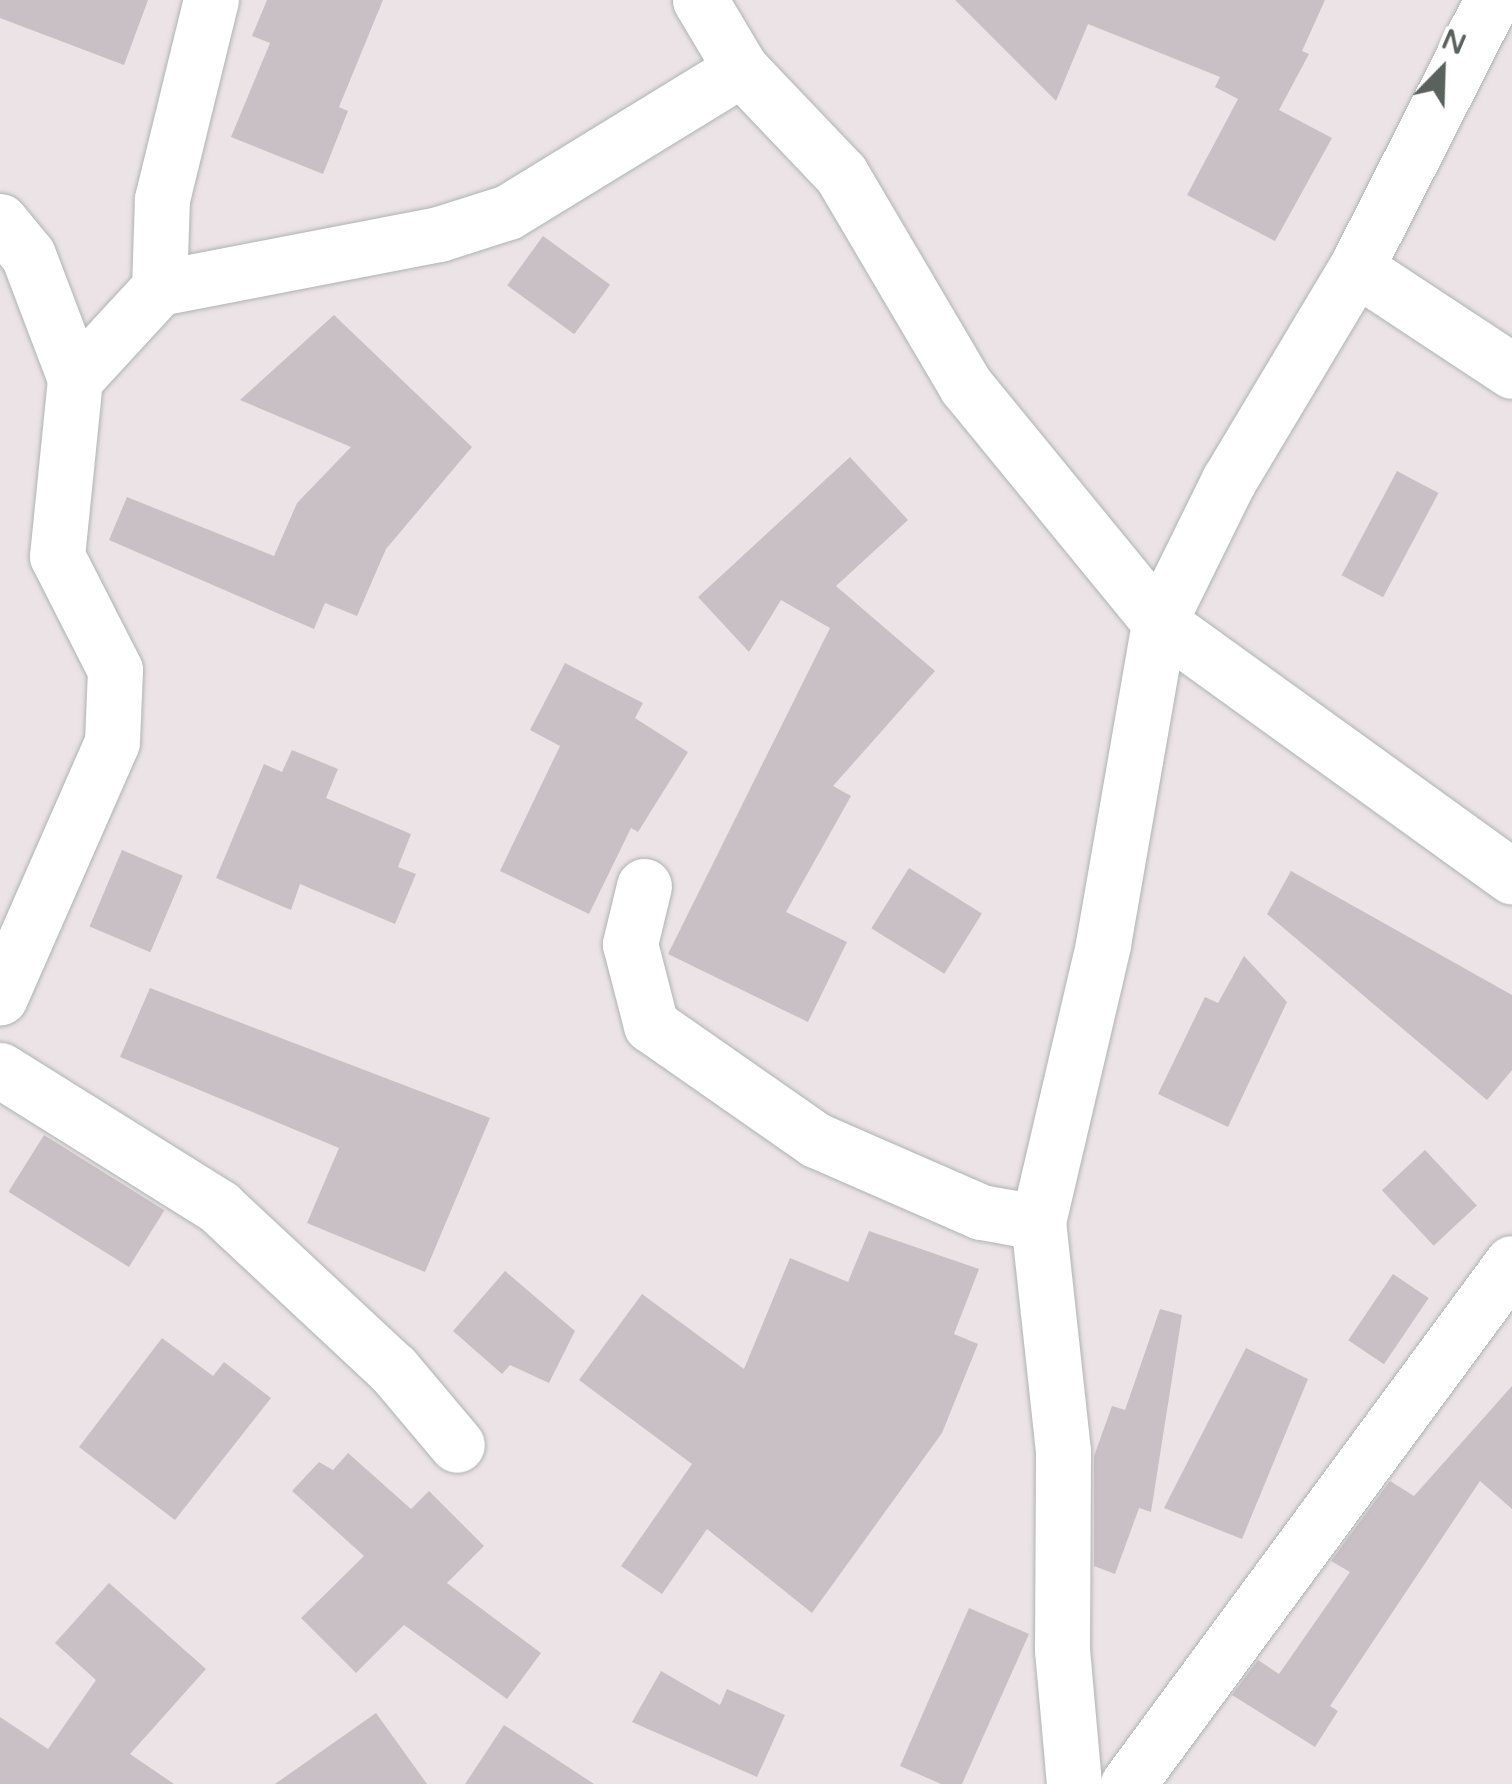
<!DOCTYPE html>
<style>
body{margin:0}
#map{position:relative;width:1512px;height:1784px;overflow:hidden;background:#ece3e7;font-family:"Varela Round",sans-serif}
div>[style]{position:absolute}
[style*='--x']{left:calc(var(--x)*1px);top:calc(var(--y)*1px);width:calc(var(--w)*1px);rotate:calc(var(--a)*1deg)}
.building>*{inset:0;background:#c8c0c4;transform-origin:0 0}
.roads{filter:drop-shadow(0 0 2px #aeb4b1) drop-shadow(0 0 2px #aeb4b1)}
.street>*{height:55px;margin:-27.5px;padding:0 27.5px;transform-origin:27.5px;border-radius:27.5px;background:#fff}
span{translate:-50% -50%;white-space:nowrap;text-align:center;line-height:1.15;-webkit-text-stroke:8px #fff;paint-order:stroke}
.north{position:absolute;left:1392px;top:20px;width:100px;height:100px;-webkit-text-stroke:8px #fff;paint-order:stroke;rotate:23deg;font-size:28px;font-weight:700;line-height:40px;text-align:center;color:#5b625e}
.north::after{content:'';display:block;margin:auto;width:35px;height:45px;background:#5b625e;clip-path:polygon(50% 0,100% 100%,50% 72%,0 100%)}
</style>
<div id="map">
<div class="building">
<i style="clip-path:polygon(0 0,148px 0,124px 65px,0 18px)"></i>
<i style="clip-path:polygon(267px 0,383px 0,339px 107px,348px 111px,323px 174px,231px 137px,270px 43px,252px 36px)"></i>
<i style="clip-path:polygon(955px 0,1325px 0,1302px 51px,1309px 54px,1279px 110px,1332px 138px,1275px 241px,1187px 195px,1238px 99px,1215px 87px,1220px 77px,1088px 24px,1056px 101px)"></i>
<i style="left:543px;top:236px;width:83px;height:61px;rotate:36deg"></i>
<i style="clip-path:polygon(334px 315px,472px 447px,386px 549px,357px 616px,325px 603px,314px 629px,109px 540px,127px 497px,274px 556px,297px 503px,351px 447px,240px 400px)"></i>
<i style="clip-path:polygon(850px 457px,908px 520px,836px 586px,935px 671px,833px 786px,851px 796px,786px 912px,847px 942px,808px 1022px,668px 954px,830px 628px,781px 600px,749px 652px,698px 597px)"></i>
<i style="left:1397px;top:471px;width:47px;height:118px;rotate:28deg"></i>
<i style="clip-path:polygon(565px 663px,643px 703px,635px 718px,688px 752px,638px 832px,631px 828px,589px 914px,500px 871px,560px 746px,530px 730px)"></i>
<i style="clip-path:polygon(292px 750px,338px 769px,326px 798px,411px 834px,398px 867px,416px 874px,395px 924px,300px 884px,291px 910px,216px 878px,264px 764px,282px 772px)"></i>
<i style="left:122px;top:850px;width:66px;height:83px;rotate:23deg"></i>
<i style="left:909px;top:868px;width:86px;height:71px;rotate:32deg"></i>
<i style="clip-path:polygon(1291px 871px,1512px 995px,1512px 1070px,1487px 1100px,1267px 914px)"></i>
<i style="clip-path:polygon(1244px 956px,1287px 1002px,1228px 1127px,1158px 1094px,1205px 997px,1218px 1003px)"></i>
<i style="clip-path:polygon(150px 988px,490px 1118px,425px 1272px,307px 1223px,339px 1148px,120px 1057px)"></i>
<i style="left:44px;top:1135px;width:142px;height:67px;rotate:32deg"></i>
<i style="left:1425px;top:1150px;width:76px;height:59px;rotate:47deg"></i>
<i style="clip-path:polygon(869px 1231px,979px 1269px,954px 1334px,978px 1344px,942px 1433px,812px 1613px,707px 1529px,662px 1594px,621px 1566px,692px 1464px,579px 1380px,642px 1294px,744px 1369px,790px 1258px,848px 1282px)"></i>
<i style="clip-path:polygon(505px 1271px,575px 1331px,549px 1383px,510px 1365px,502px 1374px,453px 1331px)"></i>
<i style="left:1393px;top:1274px;width:43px;height:80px;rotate:34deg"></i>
<i style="clip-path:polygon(1160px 1309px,1182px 1315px,1151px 1512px,1139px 1508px,1115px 1574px,1094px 1566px,1094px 1456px,1112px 1406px,1125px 1410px)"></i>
<i style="clip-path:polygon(162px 1338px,213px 1376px,224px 1362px,271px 1398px,175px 1520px,79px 1447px)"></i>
<i style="clip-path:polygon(1246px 1348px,1308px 1379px,1242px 1539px,1164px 1508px)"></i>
<i style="clip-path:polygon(1512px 1386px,1512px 1509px,1480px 1481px,1330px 1706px,1338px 1711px,1315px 1747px,1232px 1695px,1258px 1660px,1279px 1674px,1350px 1572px,1331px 1561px,1390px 1481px,1414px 1496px)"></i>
<i style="clip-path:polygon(348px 1453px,411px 1509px,429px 1491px,484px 1546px,447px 1583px,541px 1653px,507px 1699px,404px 1625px,356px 1673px,301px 1618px,364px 1556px,292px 1491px,319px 1462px,333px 1470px)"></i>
<i style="clip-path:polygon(109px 1583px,206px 1669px,130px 1754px,174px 1784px,0 1784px,0 1717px,48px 1749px,96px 1680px,55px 1643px)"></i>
<i style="clip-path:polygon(969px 1608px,1029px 1634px,962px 1784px,941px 1784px,900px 1766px)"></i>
<i style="clip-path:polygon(661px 1671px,720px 1705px,727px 1689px,785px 1715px,757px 1777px,632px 1722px)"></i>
<i style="clip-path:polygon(376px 1713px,427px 1784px,275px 1784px)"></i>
<i style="clip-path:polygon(504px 1725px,594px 1784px,465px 1784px)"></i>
</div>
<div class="roads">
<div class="street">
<i style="--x:700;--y:0;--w:80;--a:59.3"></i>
<i style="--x:741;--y:69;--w:145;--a:46.4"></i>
<i style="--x:841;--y:174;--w:246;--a:59.5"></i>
<i style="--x:966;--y:386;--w:305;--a:50.7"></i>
<i style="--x:1159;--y:622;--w:435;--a:35.8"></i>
<i style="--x:0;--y:221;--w:44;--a:50.5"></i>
<i style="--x:28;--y:255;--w:133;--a:69.2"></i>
<i style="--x:75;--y:379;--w:178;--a:95.8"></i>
<i style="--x:57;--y:556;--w:128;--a:63"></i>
<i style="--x:115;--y:670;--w:72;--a:92.4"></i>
<i style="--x:112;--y:742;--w:279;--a:113.7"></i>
<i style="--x:1356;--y:268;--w:187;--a:33.4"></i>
<i style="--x:159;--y:288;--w:285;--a:-10.9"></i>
<i style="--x:439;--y:234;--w:72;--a:-17.7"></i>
<i style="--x:508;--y:212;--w:273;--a:-31.5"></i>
<i style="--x:75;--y:379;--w:124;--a:-47.3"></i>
<i style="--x:159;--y:288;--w:89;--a:-88.1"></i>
<i style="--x:162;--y:199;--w:205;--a:-76.2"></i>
<i style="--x:644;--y:886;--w:60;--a:103.6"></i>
<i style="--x:630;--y:944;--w:84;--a:75.5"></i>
<i style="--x:651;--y:1025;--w:201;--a:34.9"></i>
<i style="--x:816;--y:1140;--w:180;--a:23.6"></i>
<i style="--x:981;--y:1212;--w:58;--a:10"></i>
<i style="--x:0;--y:1070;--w:258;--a:32"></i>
<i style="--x:219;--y:1207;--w:238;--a:43"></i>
<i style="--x:393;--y:1369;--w:99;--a:49.9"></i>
<i style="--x:1074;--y:1784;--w:135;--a:-95.1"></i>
<i style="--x:1062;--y:1650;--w:199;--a:-89.7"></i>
<i style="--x:1063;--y:1451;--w:230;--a:-96.2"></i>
<i style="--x:1038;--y:1222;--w:285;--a:-76.8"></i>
<i style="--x:1103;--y:944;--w:327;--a:-80.1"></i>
<i style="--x:1159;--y:622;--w:158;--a:-63.8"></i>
<i style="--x:1229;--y:480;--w:247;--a:-59.1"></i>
<i style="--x:1356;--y:268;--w:301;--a:-63.1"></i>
<i style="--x:1128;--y:1784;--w:647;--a:-53.61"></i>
</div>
</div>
<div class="north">N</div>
</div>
